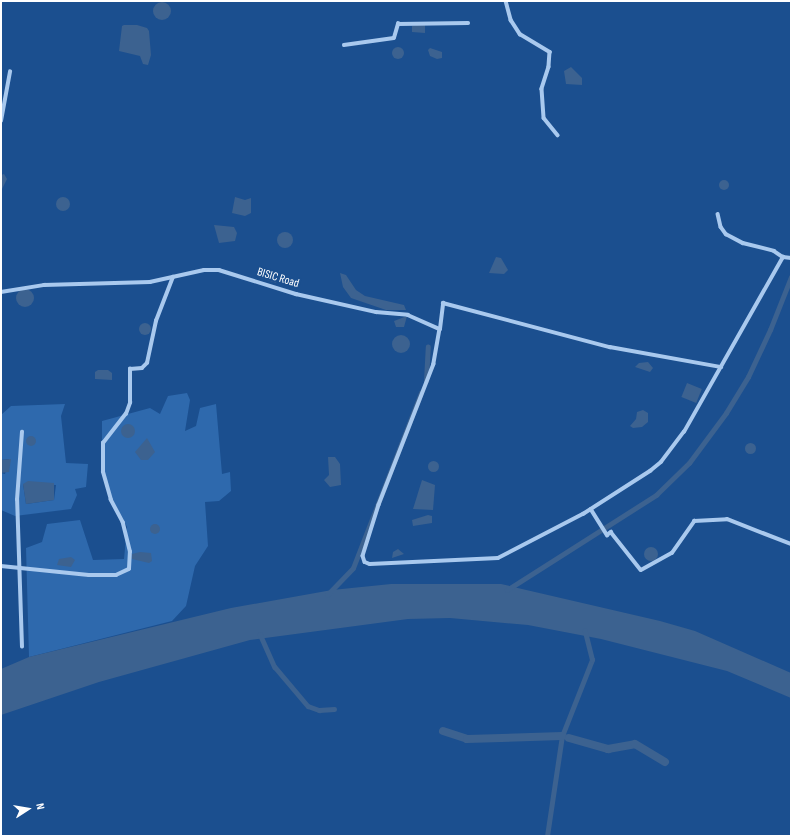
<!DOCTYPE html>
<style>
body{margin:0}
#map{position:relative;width:792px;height:837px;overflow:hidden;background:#1b4f8f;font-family:"Sofia Sans Condensed",sans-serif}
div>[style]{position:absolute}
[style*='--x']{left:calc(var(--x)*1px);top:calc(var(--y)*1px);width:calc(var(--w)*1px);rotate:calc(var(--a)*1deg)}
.green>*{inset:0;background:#2e69ad}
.water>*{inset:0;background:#3c6290;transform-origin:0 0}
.round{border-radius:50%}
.canal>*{height:4.5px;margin:-2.25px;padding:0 2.25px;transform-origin:2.25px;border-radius:2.25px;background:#3c6290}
.river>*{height:8px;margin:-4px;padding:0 4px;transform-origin:4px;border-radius:4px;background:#3c6290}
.minor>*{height:3.5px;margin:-1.75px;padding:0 1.75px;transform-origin:1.75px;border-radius:1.75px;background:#a9c9ee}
span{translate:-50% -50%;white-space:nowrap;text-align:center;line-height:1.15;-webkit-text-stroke:4px #1b4f8f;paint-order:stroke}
.street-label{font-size:12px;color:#fff}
.frame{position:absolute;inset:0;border:2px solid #fff;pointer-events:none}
.north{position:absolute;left:8px;top:789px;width:40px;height:40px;-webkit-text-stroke:3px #1b4f8f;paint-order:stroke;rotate:78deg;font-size:11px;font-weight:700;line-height:16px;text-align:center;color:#fff}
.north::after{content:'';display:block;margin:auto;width:14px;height:18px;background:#fff;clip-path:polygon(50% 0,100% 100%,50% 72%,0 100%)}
</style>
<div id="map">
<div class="green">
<i style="clip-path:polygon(187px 393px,190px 400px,185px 431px,196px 426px,200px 408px,216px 404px,222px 474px,230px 472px,231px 491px,219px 501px,205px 502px,208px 546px,195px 566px,186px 606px,172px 621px,29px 657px,26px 548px,42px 542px,47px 524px,80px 520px,93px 560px,124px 559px,127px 527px,109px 492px,102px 459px,102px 421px,150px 408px,160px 414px,168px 396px)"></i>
<i style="clip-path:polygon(evenodd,65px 404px,61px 416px,66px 463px,88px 464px,86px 487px,75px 489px,77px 495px,71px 509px,15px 516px,1px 510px,1px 473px,5px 474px,9px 459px,1px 460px,1px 415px,11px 406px,65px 404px,23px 484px,56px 485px,54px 500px,26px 504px,23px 484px)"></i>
</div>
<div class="water">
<i class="round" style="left:153px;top:2px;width:18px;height:18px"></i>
<i style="clip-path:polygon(422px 24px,425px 25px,425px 33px,412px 32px,412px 26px)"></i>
<i style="clip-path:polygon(124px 25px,137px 25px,147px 28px,149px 31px,151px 55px,148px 65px,143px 64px,140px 56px,119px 51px,122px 26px)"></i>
<i class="round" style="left:392px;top:47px;width:12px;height:12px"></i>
<i style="clip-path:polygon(430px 48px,442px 52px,442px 58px,437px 59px,430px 56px,428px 50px)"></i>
<i style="clip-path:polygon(571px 67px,582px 78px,582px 85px,566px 84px,564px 71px)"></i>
<i style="clip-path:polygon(4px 174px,7px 179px,1px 191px,1px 175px)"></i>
<i class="round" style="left:719px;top:180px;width:10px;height:10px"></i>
<i style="clip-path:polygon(235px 197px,245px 200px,251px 198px,251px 213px,245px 216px,232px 213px)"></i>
<i class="round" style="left:56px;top:197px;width:14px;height:14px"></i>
<i style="clip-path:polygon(214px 225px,234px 227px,237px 233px,235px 241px,219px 243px)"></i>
<i class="round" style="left:277px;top:232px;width:16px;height:16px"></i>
<i style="clip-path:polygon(496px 257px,501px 258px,508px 270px,504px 274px,489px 273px)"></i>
<i style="clip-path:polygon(340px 273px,346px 275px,356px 290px,365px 296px,404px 305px,406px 310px,386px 310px,351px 298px,343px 287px)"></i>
<i style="clip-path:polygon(262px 274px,275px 274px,278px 277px,276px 283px,258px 277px)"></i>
<i class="round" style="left:16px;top:289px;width:18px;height:18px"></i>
<i style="clip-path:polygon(407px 316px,404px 327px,396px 327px,394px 321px)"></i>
<i class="round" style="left:139px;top:323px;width:12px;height:12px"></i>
<i class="round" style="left:392px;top:335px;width:18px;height:18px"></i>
<i style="clip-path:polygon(648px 362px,653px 368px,650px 372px,635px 367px,639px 363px)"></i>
<i style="clip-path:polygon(98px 370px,108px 370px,112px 373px,112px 380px,95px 379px,95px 372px)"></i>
<i style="left:687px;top:383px;width:16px;height:15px;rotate:22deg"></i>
<i style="clip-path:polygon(643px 410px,648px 413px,648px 422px,642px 427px,633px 428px,630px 426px,636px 419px,637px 412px)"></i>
<i class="round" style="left:121px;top:424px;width:14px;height:14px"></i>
<i class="round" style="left:26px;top:436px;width:10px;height:10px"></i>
<i style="clip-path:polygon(147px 438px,155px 452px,148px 460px,141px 460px,135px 452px)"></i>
<i class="round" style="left:744.5px;top:442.5px;width:11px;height:11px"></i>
<i style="clip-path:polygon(328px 457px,335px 457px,340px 464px,341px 485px,330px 487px,324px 480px,329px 475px)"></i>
<i style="clip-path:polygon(11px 459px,9px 472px,1px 473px,1px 460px)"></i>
<i class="round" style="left:427.5px;top:460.5px;width:11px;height:11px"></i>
<i style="clip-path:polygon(422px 480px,435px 485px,433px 510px,413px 509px)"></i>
<i style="clip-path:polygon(28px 481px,54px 483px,54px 500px,26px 504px,23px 484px)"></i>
<i style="clip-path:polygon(428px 515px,432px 516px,432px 523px,413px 526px,412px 520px)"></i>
<i class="round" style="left:150px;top:524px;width:10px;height:10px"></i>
<i class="round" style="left:644px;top:547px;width:14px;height:14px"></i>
<i style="clip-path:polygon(398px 549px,404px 554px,392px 558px,393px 552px)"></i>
<i style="clip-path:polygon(140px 552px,151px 553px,152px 561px,149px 563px,132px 559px,132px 554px)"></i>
<i style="clip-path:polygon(71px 557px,75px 560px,71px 567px,57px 565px,59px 559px)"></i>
<i style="clip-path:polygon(391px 584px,501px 584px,660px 621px,695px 631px,791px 673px,791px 698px,727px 671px,601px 639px,528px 625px,450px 618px,408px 619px,250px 640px,99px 682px,1px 715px,1px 669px,29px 657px,231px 608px,332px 590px)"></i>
</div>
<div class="canal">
<i style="--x:426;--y:381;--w:34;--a:-87"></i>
<i style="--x:507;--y:590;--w:177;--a:-32.5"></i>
<i style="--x:656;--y:495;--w:46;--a:-44.1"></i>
<i style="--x:689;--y:463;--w:62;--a:-53.5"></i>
<i style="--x:726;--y:413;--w:42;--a:-58.6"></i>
<i style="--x:748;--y:377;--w:52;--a:-64.9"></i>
<i style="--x:770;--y:330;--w:57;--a:-68.4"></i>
<i style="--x:327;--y:595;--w:37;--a:-46"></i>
<i style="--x:353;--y:568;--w:188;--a:-68.8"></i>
<i style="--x:260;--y:634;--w:36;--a:66"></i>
<i style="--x:275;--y:667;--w:51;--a:49.8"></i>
<i style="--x:308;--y:706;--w:12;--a:20"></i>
<i style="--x:319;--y:710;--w:15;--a:-4"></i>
<i style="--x:569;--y:738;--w:7;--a:-164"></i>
<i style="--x:562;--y:736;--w:82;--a:-68.5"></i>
<i style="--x:592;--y:660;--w:30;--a:-104"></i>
<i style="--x:547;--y:836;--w:101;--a:-81.5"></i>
</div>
<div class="river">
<i style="--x:443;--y:731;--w:25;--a:18"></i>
<i style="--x:467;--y:739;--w:95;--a:-1.8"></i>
<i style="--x:569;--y:738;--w:41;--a:15.8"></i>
<i style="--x:608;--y:749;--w:27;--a:-10"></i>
<i style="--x:635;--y:744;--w:35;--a:31"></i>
</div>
<div class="minor">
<i style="--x:506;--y:1;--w:20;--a:75"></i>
<i style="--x:511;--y:20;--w:17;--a:57"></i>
<i style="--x:520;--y:34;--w:35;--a:31"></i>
<i style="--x:550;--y:52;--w:15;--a:94"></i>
<i style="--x:549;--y:67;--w:23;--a:108"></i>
<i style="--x:542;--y:89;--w:29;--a:86"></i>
<i style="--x:544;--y:118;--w:22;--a:51"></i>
<i style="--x:344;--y:45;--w:50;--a:-8"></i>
<i style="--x:394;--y:38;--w:15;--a:-74"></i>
<i style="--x:398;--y:24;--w:70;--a:-0.8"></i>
<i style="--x:1;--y:121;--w:50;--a:-79.6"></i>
<i style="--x:718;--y:214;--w:13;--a:77"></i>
<i style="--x:721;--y:227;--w:9;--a:54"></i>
<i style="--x:726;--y:234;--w:19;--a:28"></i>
<i style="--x:743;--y:243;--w:32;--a:14"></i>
<i style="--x:774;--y:251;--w:11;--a:34"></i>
<i style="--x:783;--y:257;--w:8;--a:7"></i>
<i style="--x:1;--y:292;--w:44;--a:-9.2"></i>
<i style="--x:44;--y:285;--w:106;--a:-1.6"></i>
<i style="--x:150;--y:282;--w:55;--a:-12.5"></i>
<i style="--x:204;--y:270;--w:15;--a:0"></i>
<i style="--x:219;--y:270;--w:81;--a:17.3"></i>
<i style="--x:296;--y:294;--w:82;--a:12.7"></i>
<i style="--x:376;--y:312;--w:32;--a:5"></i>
<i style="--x:408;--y:315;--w:35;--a:24"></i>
<i style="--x:440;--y:329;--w:26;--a:-83"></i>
<i style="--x:443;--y:303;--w:173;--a:14.8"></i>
<i style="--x:610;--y:347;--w:113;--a:10.2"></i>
<i style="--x:440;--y:329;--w:36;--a:100"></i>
<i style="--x:434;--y:364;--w:151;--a:111.3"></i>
<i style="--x:379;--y:505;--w:53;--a:107.4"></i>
<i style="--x:363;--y:556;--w:6;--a:72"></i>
<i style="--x:365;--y:562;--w:5;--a:22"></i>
<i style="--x:370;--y:564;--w:128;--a:-2.7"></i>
<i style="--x:498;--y:558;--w:96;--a:-27.4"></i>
<i style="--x:583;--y:514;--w:80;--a:-32.7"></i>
<i style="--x:650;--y:471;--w:14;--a:-39"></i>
<i style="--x:661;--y:462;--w:38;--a:-53"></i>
<i style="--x:684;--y:432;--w:201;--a:-60.5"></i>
<i style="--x:591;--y:509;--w:31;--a:58"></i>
<i style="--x:607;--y:535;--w:5;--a:-37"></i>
<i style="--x:611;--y:532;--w:48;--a:51.7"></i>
<i style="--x:641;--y:570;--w:35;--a:-29"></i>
<i style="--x:672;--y:553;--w:39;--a:-55"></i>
<i style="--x:694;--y:521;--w:33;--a:-3"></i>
<i style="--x:727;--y:519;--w:69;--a:21.3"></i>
<i style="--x:1;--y:566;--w:88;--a:5.8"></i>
<i style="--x:89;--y:575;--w:27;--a:0"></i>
<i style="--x:116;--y:575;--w:14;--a:-25"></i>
<i style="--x:129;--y:569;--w:17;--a:-87"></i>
<i style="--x:130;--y:552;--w:30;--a:-104"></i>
<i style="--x:123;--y:523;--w:26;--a:-118"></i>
<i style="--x:111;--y:500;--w:29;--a:-106"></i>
<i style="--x:103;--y:472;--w:29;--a:-90"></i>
<i style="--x:103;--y:443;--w:37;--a:-52"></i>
<i style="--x:126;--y:414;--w:12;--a:-70"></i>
<i style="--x:130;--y:403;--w:34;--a:-90"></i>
<i style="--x:130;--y:369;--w:12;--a:-5"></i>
<i style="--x:142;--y:368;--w:7;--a:-45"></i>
<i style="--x:147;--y:363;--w:43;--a:-77.9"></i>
<i style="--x:156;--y:321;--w:47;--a:-68.9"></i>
<i style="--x:22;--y:647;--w:147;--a:-91.9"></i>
<i style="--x:17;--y:500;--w:68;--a:-85.8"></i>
</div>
<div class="street-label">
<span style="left:278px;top:278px;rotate:17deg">BISIC Road</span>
</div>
<div class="frame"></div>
<div class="north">N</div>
</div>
